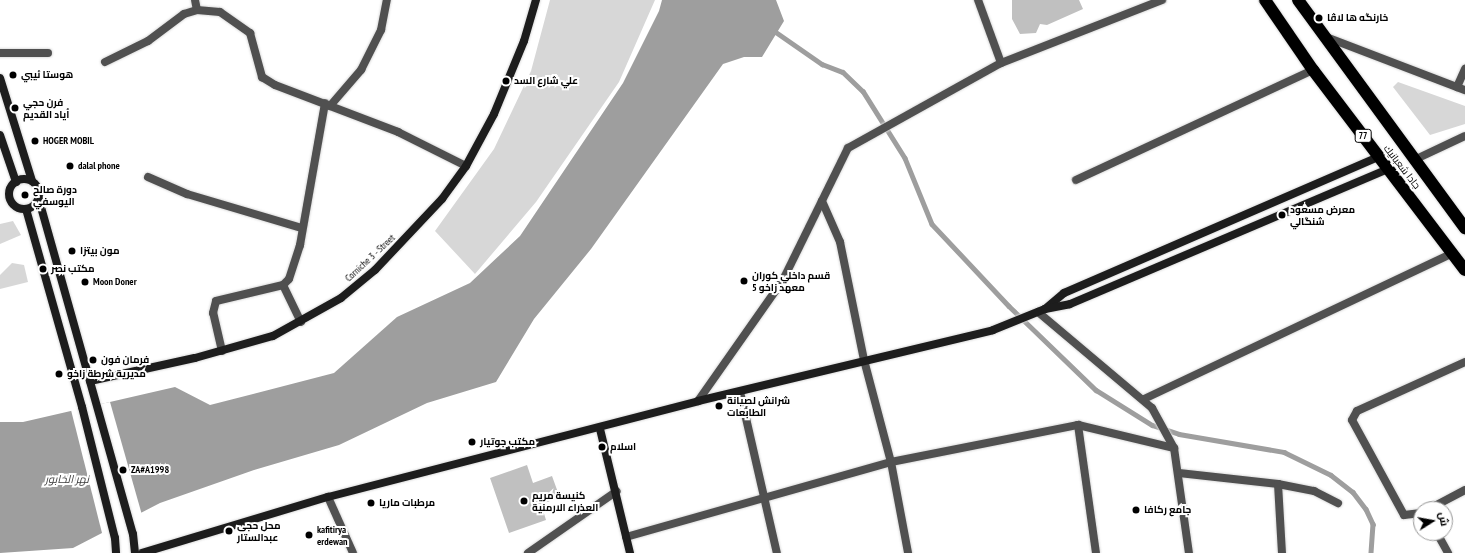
<!DOCTYPE html>
<meta charset="utf-8">
<style>
body{margin:0}
#map{position:relative;width:1465px;height:553px;overflow:hidden;background:#fff;font-family:"PT Sans Narrow",Cairo,sans-serif}
div>[style]{position:absolute}
[style*='--x']{left:calc(var(--x)*1px);top:calc(var(--y)*1px);width:calc(var(--w)*1px);rotate:calc(var(--a)*1deg)}
.green>*{inset:0;background:#d7d7d7}
.water>*{inset:0;background:#9e9e9e}
.pier>*{inset:0;background:#fff}
.stream>*{height:4.5px;margin:-2.25px;padding:0 2.25px;transform-origin:2.25px;border-radius:2.25px;background:#9e9e9e}
.building>*{inset:0;background:#c0c0c0}
.roads{filter:drop-shadow(0 0 1px #dbdbdb) drop-shadow(0 0 1px #dbdbdb)}
.street>*{height:8px;margin:-4px;padding:0 4px;transform-origin:4px;border-radius:4px;background:#505050}
.secondary>*{height:8px;margin:-4px;padding:0 4px;transform-origin:4px;border-radius:4px;background:#1d1d1d}
.secondary>.ring{margin:-4px;padding:0;box-sizing:content-box;background:none;border:8px solid #1d1d1d;border-radius:50%}
.highway>*{height:12px;margin:-6px;padding:0 6px;transform-origin:6px;border-radius:6px;background:#000}
.dots>*{width:11px;height:11px;translate:-50% -50%;box-sizing:border-box;border:2px solid #fff;border-radius:50%}
span{translate:-50% -50%;white-space:nowrap;text-align:center;line-height:1.15;-webkit-text-stroke:4px #fff;paint-order:stroke}
.shield-label span{padding:1px 3px;background:#fff;border:1px solid;border-radius:3px;-webkit-text-stroke-width:0}
.shield-label{font-size:9px;color:#000;font-weight:700}
.poi-label{font-size:10px;color:#000;font-weight:700}
.left{translate:0 -50%;text-align:left}
.street-label{font-size:10px;color:#000}
.water-label{font-size:11px;color:#3f3f3f;font-style:italic}
.north{position:absolute;left:1413px;top:501px;width:40px;height:40px;box-sizing:border-box;background:#fff;border:1px solid #999;border-radius:50%;rotate:79deg;font-size:11px;font-weight:700;line-height:16px;text-align:center;color:#000}
.north::after{content:'';display:block;margin:auto;width:14px;height:18px;background:#000;clip-path:polygon(50% 0,100% 100%,50% 72%,0 100%)}
</style>
<div id="map">
<div class="green">
<i style="clip-path:polygon(550px 0,655px 0,619px 82px,536px 202px,475px 274px,435px 231px,494px 149px,531px 71px)"></i>
<i style="clip-path:polygon(1398px 82px,1465px 106px,1465px 124px,1430px 135px,1393px 87px)"></i>
<i style="clip-path:polygon(13px 221px,21px 235px,0 244px,0 224px)"></i>
<i style="clip-path:polygon(12px 263px,24px 265px,28px 282px,0 289px,0 275px)"></i>
</div>
<div class="water">
<i style="clip-path:polygon(662px 0,776px 0,784px 21px,762px 57px,744px 57px,723px 64px,591px 249px,534px 319px,496px 382px,427px 403px,339px 445px,254px 470px,160px 503px,73px 548px,0 553px,0 422px,23px 422px,175px 387px,210px 405px,334px 373px,397px 317px,470px 283px,520px 236px,623px 83px,659px 11px)"></i>
</div>
<div class="pier">
<i style="clip-path:polygon(110px 402px,142px 515px,103px 537px,71px 410px)"></i>
</div>
<div class="stream">
<i style="--x:773;--y:30;--w:60;--a:34.8"></i>
<i style="--x:822;--y:64;--w:22;--a:21"></i>
<i style="--x:843;--y:72;--w:28;--a:44"></i>
<i style="--x:863;--y:91;--w:79;--a:57.9"></i>
<i style="--x:905;--y:158;--w:71;--a:67.8"></i>
<i style="--x:932;--y:224;--w:112;--a:46.8"></i>
<i style="--x:1009;--y:306;--w:121;--a:44"></i>
<i style="--x:1096;--y:390;--w:66;--a:32"></i>
<i style="--x:1152;--y:425;--w:28;--a:18"></i>
<i style="--x:1179;--y:434;--w:107;--a:9.7"></i>
<i style="--x:1284;--y:452;--w:52;--a:26.1"></i>
<i style="--x:1331;--y:475;--w:28;--a:38"></i>
<i style="--x:1353;--y:492;--w:21;--a:53"></i>
<i style="--x:1366;--y:509;--w:17;--a:65"></i>
<i style="--x:1373;--y:524;--w:29;--a:94"></i>
</div>
<div class="building">
<i style="clip-path:polygon(1012px 0,1079px 0,1083px 9px,1047px 25px,1040px 24px,1036px 33px,1020px 34px,1012px 19px)"></i>
<i style="clip-path:polygon(527px 465px,533px 483px,552px 476px,560px 498px,541px 504px,546px 520px,509px 533px,490px 478px)"></i>
</div>
<div class="roads">
<div class="street">
<i style="--x:195;--y:0;--w:10;--a:79"></i>
<i style="--x:978;--y:0;--w:67;--a:69.9"></i>
<i style="--x:1326;--y:37;--w:149;--a:20.9"></i>
<i style="--x:0;--y:53;--w:48;--a:0"></i>
<i style="--x:105;--y:62;--w:48;--a:-26"></i>
<i style="--x:148;--y:41;--w:45;--a:-36.9"></i>
<i style="--x:184;--y:14;--w:14;--a:-17"></i>
<i style="--x:197;--y:10;--w:23;--a:5"></i>
<i style="--x:220;--y:12;--w:37;--a:35"></i>
<i style="--x:250;--y:33;--w:46;--a:74.7"></i>
<i style="--x:262;--y:77;--w:15;--a:32"></i>
<i style="--x:275;--y:85;--w:132;--a:20.9"></i>
<i style="--x:398;--y:132;--w:76;--a:26.6"></i>
<i style="--x:1457;--y:87;--w:20;--a:-66"></i>
<i style="--x:330;--y:106;--w:48;--a:-49.3"></i>
<i style="--x:361;--y:70;--w:45;--a:-63.4"></i>
<i style="--x:381;--y:30;--w:31;--a:-79"></i>
<i style="--x:1414;--y:160;--w:56;--a:-25.2"></i>
<i style="--x:148;--y:177;--w:43;--a:23.6"></i>
<i style="--x:187;--y:194;--w:120;--a:16.5"></i>
<i style="--x:1076;--y:180;--w:261;--a:-24.9"></i>
<i style="--x:822;--y:201;--w:45;--a:66.3"></i>
<i style="--x:840;--y:242;--w:120;--a:78.5"></i>
<i style="--x:864;--y:360;--w:106;--a:75.2"></i>
<i style="--x:891;--y:462;--w:93;--a:79.4"></i>
<i style="--x:283;--y:285;--w:41;--a:64.1"></i>
<i style="--x:1038;--y:312;--w:149;--a:40.1"></i>
<i style="--x:1152;--y:408;--w:46;--a:61.2"></i>
<i style="--x:1174;--y:448;--w:106;--a:81.9"></i>
<i style="--x:222;--y:351;--w:39;--a:-103"></i>
<i style="--x:213;--y:313;--w:12;--a:-76"></i>
<i style="--x:216;--y:301;--w:69;--a:-13.4"></i>
<i style="--x:283;--y:285;--w:8;--a:-45"></i>
<i style="--x:289;--y:279;--w:36;--a:-72"></i>
<i style="--x:300;--y:245;--w:144;--a:-80"></i>
<i style="--x:740;--y:392;--w:165;--a:77.1"></i>
<i style="--x:1144;--y:399;--w:342;--a:-25.3"></i>
<i style="--x:698;--y:401;--w:148;--a:-54.9"></i>
<i style="--x:783;--y:280;--w:147;--a:-63.8"></i>
<i style="--x:848;--y:148;--w:175;--a:-29.1"></i>
<i style="--x:1001;--y:63;--w:173;--a:-21.4"></i>
<i style="--x:1078;--y:425;--w:129;--a:82"></i>
<i style="--x:1179;--y:473;--w:100;--a:6.3"></i>
<i style="--x:1278;--y:484;--w:37;--a:11"></i>
<i style="--x:1314;--y:491;--w:27;--a:27"></i>
<i style="--x:1278;--y:484;--w:69;--a:86.7"></i>
<i style="--x:328;--y:497;--w:61;--a:65.9"></i>
<i style="--x:1429;--y:509;--w:41;--a:-27.8"></i>
<i style="--x:1421;--y:513;--w:17;--a:173"></i>
<i style="--x:1404;--y:515;--w:108;--a:-118.7"></i>
<i style="--x:1352;--y:420;--w:10;--a:-61"></i>
<i style="--x:1357;--y:411;--w:119;--a:-24.4"></i>
<i style="--x:1437;--y:533;--w:23;--a:61"></i>
<i style="--x:626;--y:537;--w:275;--a:-15.8"></i>
<i style="--x:891;--y:462;--w:191;--a:-11.2"></i>
<i style="--x:1078;--y:425;--w:99;--a:13.5"></i>
<i style="--x:528;--y:553;--w:108;--a:-34.9"></i>
</div>
<div class="secondary">
<i style="--x:0;--y:78;--w:108;--a:72.7"></i>
<i style="--x:0;--y:135;--w:50;--a:71.2"></i>
<i class="ring" style="left:9px;top:179px;width:22px;height:22px"></i>
<i style="--x:39;--y:200;--w:347;--a:74.3"></i>
<i style="--x:133;--y:534;--w:19;--a:84"></i>
<i style="--x:26;--y:209;--w:206;--a:74.2"></i>
<i style="--x:82;--y:407;--w:135;--a:75.9"></i>
<i style="--x:115;--y:538;--w:15;--a:86"></i>
<i style="--x:1045;--y:309;--w:25;--a:-40"></i>
<i style="--x:1064;--y:293;--w:342;--a:-23.4"></i>
<i style="--x:90;--y:381;--w:107;--a:-12.4"></i>
<i style="--x:195;--y:358;--w:81;--a:-15.8"></i>
<i style="--x:273;--y:336;--w:78;--a:-29.2"></i>
<i style="--x:341;--y:298;--w:44;--a:-39.5"></i>
<i style="--x:375;--y:270;--w:98;--a:-46.7"></i>
<i style="--x:442;--y:199;--w:41;--a:-54"></i>
<i style="--x:466;--y:166;--w:59;--a:-61.7"></i>
<i style="--x:494;--y:114;--w:79;--a:-67.7"></i>
<i style="--x:524;--y:41;--w:43;--a:-73.7"></i>
<i style="--x:600;--y:429;--w:128;--a:76.4"></i>
<i style="--x:142;--y:553;--w:194;--a:-16.8"></i>
<i style="--x:328;--y:497;--w:382;--a:-14.5"></i>
<i style="--x:698;--y:401;--w:303;--a:-13.5"></i>
<i style="--x:993;--y:330;--w:56;--a:-22"></i>
<i style="--x:1045;--y:309;--w:25;--a:-11"></i>
<i style="--x:1070;--y:304;--w:345;--a:-23"></i>
</div>
<div class="highway">
<i style="--x:1265;--y:0;--w:85;--a:55.6"></i>
<i style="--x:1313;--y:70;--w:251;--a:52.8"></i>
<i style="--x:1298;--y:0;--w:283;--a:53.8"></i>
</div>
</div>
<div class="dots">
<i style="left:1319px;top:18px;background:#000"></i>
<i style="left:13px;top:75px;background:#000"></i>
<i style="left:506px;top:81px;background:#000"></i>
<i style="left:15px;top:108px;background:#000"></i>
<i style="left:35px;top:141px;background:#000"></i>
<i style="left:70px;top:166px;background:#000"></i>
<i style="left:25px;top:195px;background:#000"></i>
<i style="left:1282px;top:215px;background:#000"></i>
<i style="left:72px;top:251px;background:#000"></i>
<i style="left:43px;top:269px;background:#000"></i>
<i style="left:744px;top:281px;background:#000"></i>
<i style="left:85px;top:282px;background:#000"></i>
<i style="left:93px;top:360px;background:#000"></i>
<i style="left:59px;top:374px;background:#000"></i>
<i style="left:719px;top:406px;background:#000"></i>
<i style="left:472px;top:442px;background:#000"></i>
<i style="left:602px;top:447px;background:#000"></i>
<i style="left:123px;top:470px;background:#000"></i>
<i style="left:524px;top:501px;background:#000"></i>
<i style="left:371px;top:503px;background:#000"></i>
<i style="left:1136px;top:510px;background:#000"></i>
<i style="left:229px;top:531px;background:#000"></i>
<i style="left:309px;top:535px;background:#000"></i>
</div>
<div class="shield-label">
<span style="left:1363px;top:136px">77</span>
</div>
<div class="poi-label">
<span class="left" style="left:1327px;top:18px">خارنگه ها لاڤا</span>
<span class="left" style="left:21px;top:75px">هوستا ئيبي</span>
<span class="left" style="left:514px;top:81px">علي شارع السد</span>
<span class="left" style="left:23px;top:108px">فرن حجي<br>أياد القديم</span>
<span class="left" style="left:43px;top:141px">HOGER MOBIL</span>
<span class="left" style="left:78px;top:166px">dalal phone</span>
<span class="left" style="left:33px;top:195px">دورة صالح<br>اليوسفي</span>
<span class="left" style="left:1290px;top:215px">معرض مسعود<br>شنگالي</span>
<span class="left" style="left:80px;top:251px">مون بيتزا</span>
<span class="left" style="left:51px;top:269px">مكتب نصر</span>
<span class="left" style="left:752px;top:281px">قسم داخلي كوران<br>معهد زاخو 5</span>
<span class="left" style="left:93px;top:282px">Moon Doner</span>
<span class="left" style="left:101px;top:360px">فرمان فون</span>
<span class="left" style="left:67px;top:374px">مديرية شرطة زاخو</span>
<span class="left" style="left:727px;top:406px">شرانش لصيانة<br>الطابعات</span>
<span class="left" style="left:480px;top:442px">مکتب جوتیار</span>
<span class="left" style="left:610px;top:447px">اسلام</span>
<span class="left" style="left:131px;top:470px">ZA#A1998</span>
<span class="left" style="left:532px;top:501px">كنيسة مريم<br>العذراء الارمنية</span>
<span class="left" style="left:379px;top:503px">مرطبات ماريا</span>
<span class="left" style="left:1144px;top:510px">جامع ركافا</span>
<span class="left" style="left:237px;top:531px">محل حجي<br>عبدالستار</span>
<span class="left" style="left:317px;top:535px">kafitirya<br>erdewan</span>
</div>
<div class="street-label">
<span style="left:1402px;top:167px;rotate:52deg">جادا شعبانيك</span>
<span style="left:370px;top:258px;rotate:-43deg">Corniche 3 - Street</span>
</div>
<div class="water-label">
<span style="left:67px;top:479px">نهر الخابور</span>
</div>
<div class="north">ش</div>
</div>
